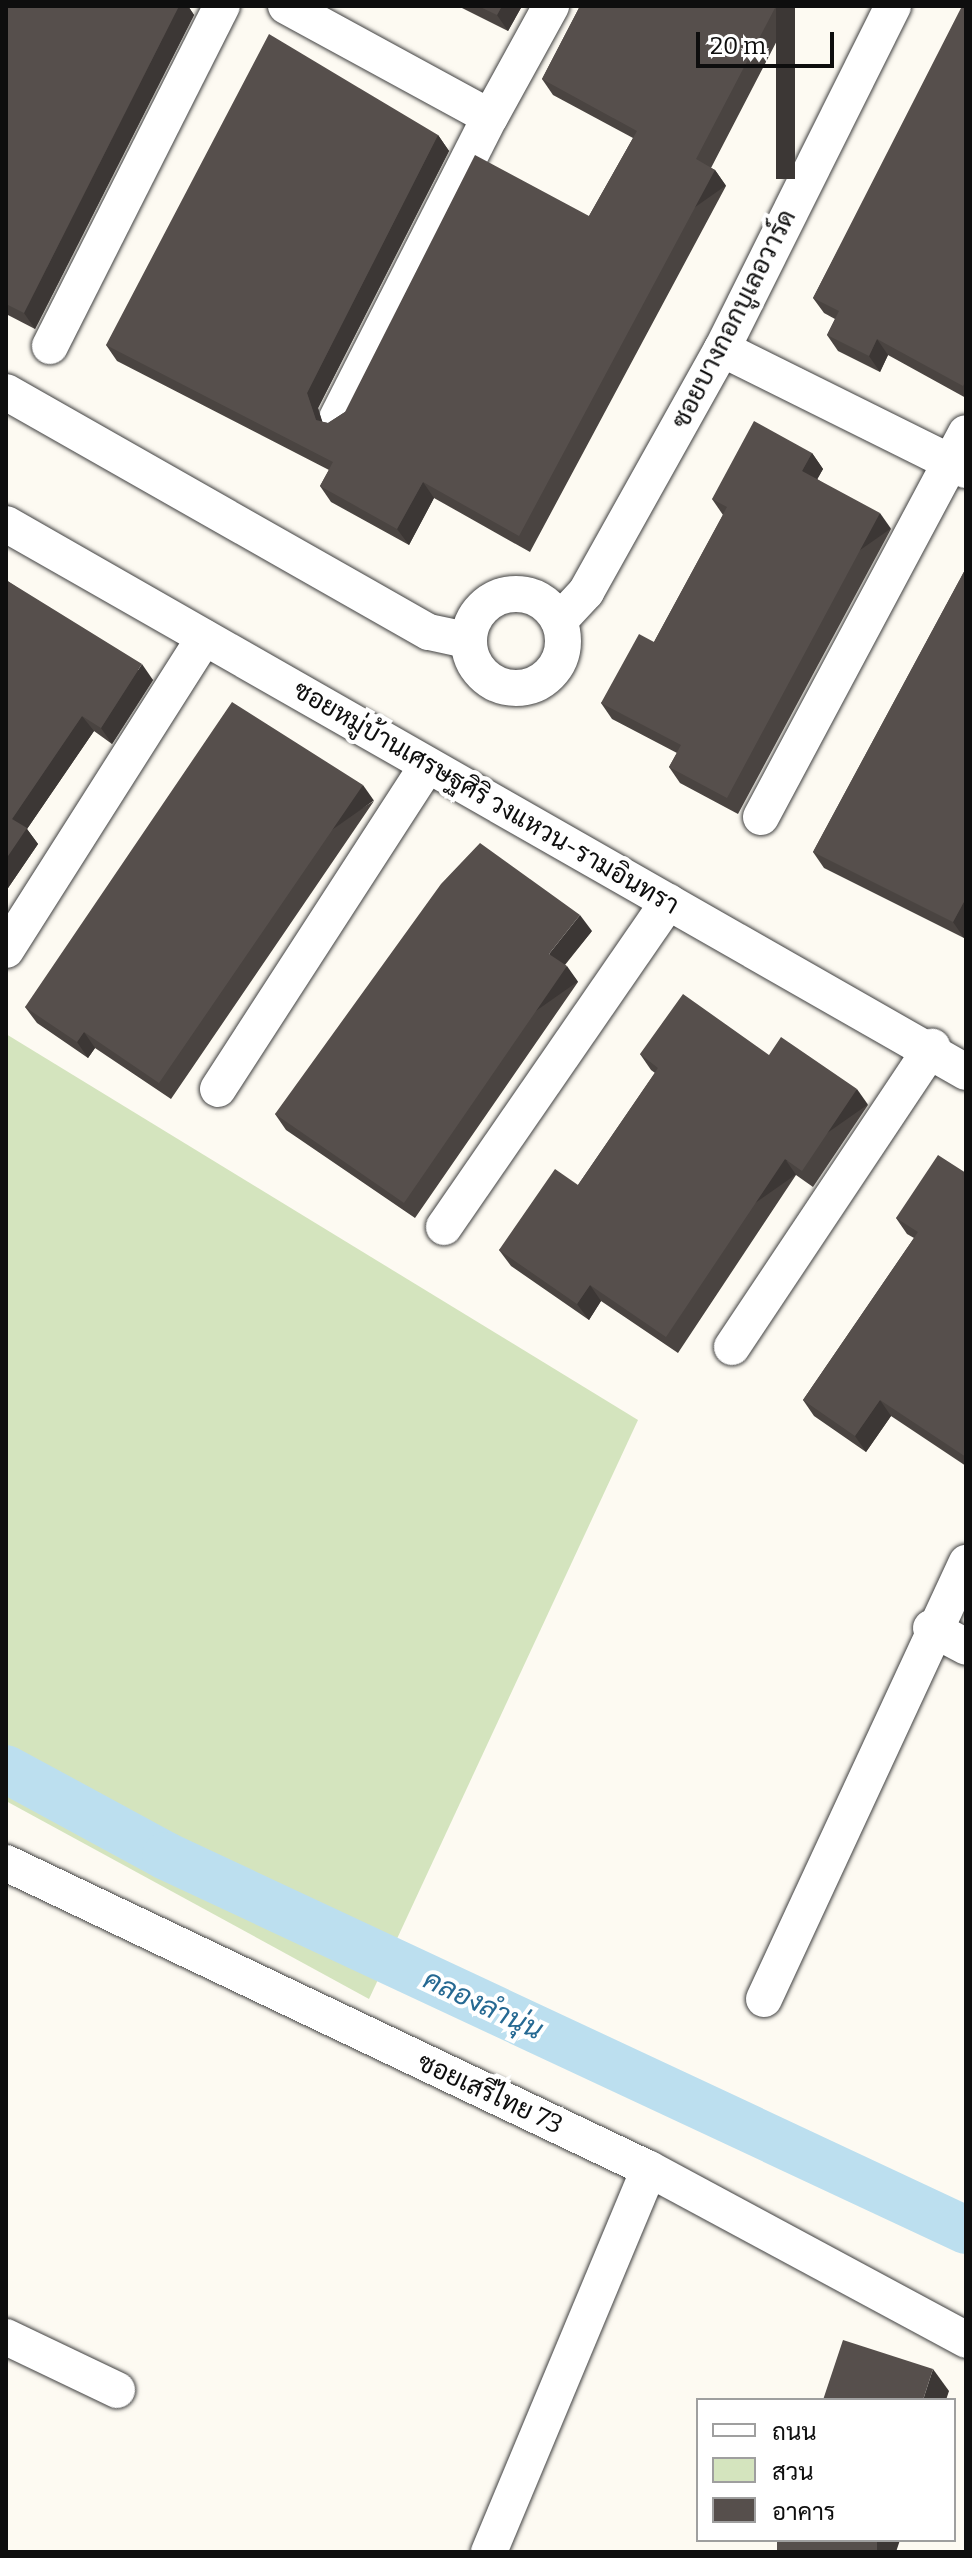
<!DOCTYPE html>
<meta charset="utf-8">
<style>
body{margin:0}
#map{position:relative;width:972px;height:2558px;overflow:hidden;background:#fdfaf2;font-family:Bitter,Sarabun,serif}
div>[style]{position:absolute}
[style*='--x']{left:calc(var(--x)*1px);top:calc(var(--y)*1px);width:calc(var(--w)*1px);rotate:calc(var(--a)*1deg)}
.green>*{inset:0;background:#d4e4be}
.canal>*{height:48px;margin:-24px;padding:0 24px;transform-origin:24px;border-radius:24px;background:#bcdfef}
.roads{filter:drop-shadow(0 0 2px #414141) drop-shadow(0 0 2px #414141)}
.street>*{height:36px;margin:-18px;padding:0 18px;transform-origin:18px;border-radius:18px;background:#fff}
.street>.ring{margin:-18px;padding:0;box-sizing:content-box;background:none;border:36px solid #fff;border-radius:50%}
.wall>*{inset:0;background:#4a4441}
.shaded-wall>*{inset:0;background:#3c3735;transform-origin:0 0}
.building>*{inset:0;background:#564f4c;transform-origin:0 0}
span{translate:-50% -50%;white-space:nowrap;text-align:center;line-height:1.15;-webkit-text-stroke:8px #fff;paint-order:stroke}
.street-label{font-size:26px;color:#0e0e0e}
.water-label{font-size:28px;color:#266992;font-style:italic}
.frame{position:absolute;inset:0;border:8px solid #0e0e0e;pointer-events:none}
.legend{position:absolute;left:696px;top:2398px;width:260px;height:144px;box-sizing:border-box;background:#fff;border:2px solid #9f9f9f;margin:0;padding:10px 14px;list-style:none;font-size:24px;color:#0e0e0e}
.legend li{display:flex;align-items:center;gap:16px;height:40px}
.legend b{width:40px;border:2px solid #9f9f9f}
.scale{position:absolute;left:696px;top:32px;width:138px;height:36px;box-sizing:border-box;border:4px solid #0e0e0e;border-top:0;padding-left:10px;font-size:24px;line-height:28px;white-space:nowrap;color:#0e0e0e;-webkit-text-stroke:6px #fff;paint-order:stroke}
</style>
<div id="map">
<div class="green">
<i style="clip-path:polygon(6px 1034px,638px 1420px,369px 1999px,6px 1801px)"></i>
</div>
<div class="canal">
<i style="--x:6;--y:1769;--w:182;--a:28.5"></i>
<i style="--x:166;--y:1856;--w:883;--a:25.06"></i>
</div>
<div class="roads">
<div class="street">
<i style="--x:286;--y:6;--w:232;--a:28.6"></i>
<i style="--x:490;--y:117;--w:127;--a:-61.2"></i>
<i style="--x:50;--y:346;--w:381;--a:-63.2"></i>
<i style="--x:722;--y:349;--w:272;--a:26.4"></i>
<i style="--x:6;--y:392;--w:486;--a:29.6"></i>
<i style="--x:429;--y:632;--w:40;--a:12"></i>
<i style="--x:337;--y:418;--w:338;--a:-63.1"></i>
<i style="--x:6;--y:524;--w:1105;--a:29.72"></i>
<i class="ring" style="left:469px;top:594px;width:58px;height:58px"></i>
<i style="--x:559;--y:621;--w:40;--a:-47"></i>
<i style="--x:586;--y:592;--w:278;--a:-60.8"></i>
<i style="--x:722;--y:349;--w:383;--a:-63.5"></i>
<i style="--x:761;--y:817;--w:435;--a:-61.9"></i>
<i style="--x:6;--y:950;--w:370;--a:-57.6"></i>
<i style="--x:218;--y:1089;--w:385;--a:-57.1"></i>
<i style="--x:444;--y:1227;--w:395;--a:-55.4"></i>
<i style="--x:732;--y:1347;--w:361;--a:-56.3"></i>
<i style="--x:931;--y:1628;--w:40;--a:28"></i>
<i style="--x:6;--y:1863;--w:712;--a:25.45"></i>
<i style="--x:649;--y:2169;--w:360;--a:28.3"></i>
<i style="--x:764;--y:1999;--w:481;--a:-65.1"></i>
<i style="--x:6;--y:2337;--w:123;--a:25.5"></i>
<i style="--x:489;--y:2552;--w:415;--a:-67.3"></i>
</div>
</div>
<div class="wall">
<i style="clip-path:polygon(6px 6px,188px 6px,194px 15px,35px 329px,6px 314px)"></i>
<i style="clip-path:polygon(458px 6px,522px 6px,508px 31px)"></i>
<i style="clip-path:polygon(580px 6px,795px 6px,711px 168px,715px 170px,726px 186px,530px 552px,434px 498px,409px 545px,331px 502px,320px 486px,329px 470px,117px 361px,106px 345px,438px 135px,449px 151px,318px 408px,322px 422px,328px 423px,345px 412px,589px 216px,633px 138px,553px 95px,542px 79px)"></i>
<i style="clip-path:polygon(966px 6px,966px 398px,888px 355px,880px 372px,838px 351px,827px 335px,835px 319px,824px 313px,813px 298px)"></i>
<i style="clip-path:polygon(812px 453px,823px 469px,817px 479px,891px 529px,738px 814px,680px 783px,669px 767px,677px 753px,612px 719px,601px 703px,654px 642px,723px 515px,712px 499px)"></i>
<i style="clip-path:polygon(966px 568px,966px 934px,964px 938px,824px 868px,813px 852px)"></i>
<i style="clip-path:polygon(6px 580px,153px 680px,112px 744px,94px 731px,27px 829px,38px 844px,6px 891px)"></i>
<i style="clip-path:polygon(374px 801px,171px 1099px,95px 1048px,88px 1058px,37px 1023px,25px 1007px)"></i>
<i style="clip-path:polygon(592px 931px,565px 965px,578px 982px,415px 1218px,286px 1130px,275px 1114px)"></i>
<i style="clip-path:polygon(640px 1054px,769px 1055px,868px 1105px,813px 1187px,796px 1175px,678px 1353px,601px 1301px,589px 1320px,511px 1266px,499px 1250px,578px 1185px,655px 1073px,651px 1070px)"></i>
<i style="clip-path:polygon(966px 1173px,966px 1466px,891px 1416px,866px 1452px,814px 1416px,803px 1400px,914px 1238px,907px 1234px,896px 1218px)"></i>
</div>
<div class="shaded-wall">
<i style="clip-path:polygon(179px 6px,188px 6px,194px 15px,35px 329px,24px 313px)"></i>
<i style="clip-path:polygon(502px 6px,522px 6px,508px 31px,497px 15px)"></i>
<i style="left:776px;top:6px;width:19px;height:173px"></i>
<i style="clip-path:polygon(438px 135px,449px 151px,318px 408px,327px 436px,316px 420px,307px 393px)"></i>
<i style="left:715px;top:170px;width:19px;height:415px;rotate:55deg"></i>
<i style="clip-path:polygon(877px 339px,888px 355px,880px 372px,869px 356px)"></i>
<i style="clip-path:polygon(812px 453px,823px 469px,813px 487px,802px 471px)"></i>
<i style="clip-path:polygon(423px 482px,434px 498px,409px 545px,397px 529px)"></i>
<i style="left:880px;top:513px;width:19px;height:323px;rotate:55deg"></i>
<i style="clip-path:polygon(142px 664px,153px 680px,112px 744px,101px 728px)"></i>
<i style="clip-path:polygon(82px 716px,94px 731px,27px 829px,38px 844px,6px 891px,6px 859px,12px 819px)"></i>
<i style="left:363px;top:785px;width:19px;height:361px;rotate:55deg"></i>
<i style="clip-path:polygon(966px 898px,966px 934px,964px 938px,953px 922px)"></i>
<i style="clip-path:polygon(580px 915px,592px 931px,560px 970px,549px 954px)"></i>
<i style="left:567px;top:966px;width:19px;height:288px;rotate:55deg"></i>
<i style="clip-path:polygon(84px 1032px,95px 1048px,88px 1058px,77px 1042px)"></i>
<i style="left:857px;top:1089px;width:19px;height:99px;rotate:55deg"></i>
<i style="left:785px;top:1159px;width:19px;height:214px;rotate:55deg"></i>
<i style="clip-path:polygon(590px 1285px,601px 1301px,589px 1320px,577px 1304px)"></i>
<i style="clip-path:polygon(880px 1400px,891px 1416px,866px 1452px,855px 1436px)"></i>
<i style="clip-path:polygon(933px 2369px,949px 2391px,946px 2400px,923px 2400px)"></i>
<i style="clip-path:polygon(877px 2540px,900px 2540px,896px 2552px,873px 2552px)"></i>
</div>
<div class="building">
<i style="clip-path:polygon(6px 6px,179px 6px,24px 313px,6px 304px)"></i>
<i style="clip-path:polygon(478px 6px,502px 6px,497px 15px)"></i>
<i style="clip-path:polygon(580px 6px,776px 6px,696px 159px,715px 170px,519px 536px,423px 482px,397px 529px,320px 486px,333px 462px,106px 345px,269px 34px,438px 135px,307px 393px,316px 420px,328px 423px,345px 412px,475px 155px,589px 216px,637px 131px,542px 79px)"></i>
<i style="clip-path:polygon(962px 6px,966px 6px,966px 380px,963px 386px,877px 339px,869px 356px,827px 335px,839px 311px,813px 298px)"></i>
<i style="clip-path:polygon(754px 421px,812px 453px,802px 471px,880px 513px,727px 798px,669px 767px,681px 745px,601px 703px,639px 634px,654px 642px,727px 507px,712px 499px)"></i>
<i style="clip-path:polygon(966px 568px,966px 898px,953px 922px,813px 852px)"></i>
<i style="clip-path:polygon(6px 580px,142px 664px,101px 728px,82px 716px,12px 819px,27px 828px,6px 859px)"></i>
<i style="clip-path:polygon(232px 702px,363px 785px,159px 1083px,84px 1032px,77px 1042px,25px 1007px)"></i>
<i style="clip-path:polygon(480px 843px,580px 915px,549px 954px,567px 966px,404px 1203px,275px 1114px,441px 884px)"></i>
<i style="clip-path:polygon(683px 994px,769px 1055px,781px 1037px,857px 1089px,802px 1171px,785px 1159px,666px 1337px,590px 1285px,577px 1304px,499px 1250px,555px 1169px,578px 1185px,658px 1068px,640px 1054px)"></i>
<i style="clip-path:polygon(938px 1155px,966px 1173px,966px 1457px,880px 1400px,855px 1436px,803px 1400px,918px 1232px,896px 1218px)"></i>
<i style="clip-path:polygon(843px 2340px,933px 2369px,923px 2400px,823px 2400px)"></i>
<i style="left:777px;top:2540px;width:100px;height:13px"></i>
</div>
<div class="street-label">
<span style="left:734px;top:319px;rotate:-63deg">ซอยบางกอกบูเลอวาร์ด</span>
<span style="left:486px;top:798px;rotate:30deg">ซอยหมู่บ้านเศรษฐศิริ วงแหวน-รามอินทรา</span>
<span style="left:490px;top:2094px;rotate:25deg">ซอยเสรีไทย 73</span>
</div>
<div class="water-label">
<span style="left:483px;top:2005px;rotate:25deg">คลองลำนุ่น</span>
</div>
<div class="frame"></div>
<ul class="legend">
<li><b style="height:10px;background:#fff"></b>ถนน</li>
<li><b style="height:22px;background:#d4e4be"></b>สวน</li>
<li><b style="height:22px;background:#564f4c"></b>อาคาร</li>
</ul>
<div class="scale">20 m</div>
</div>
